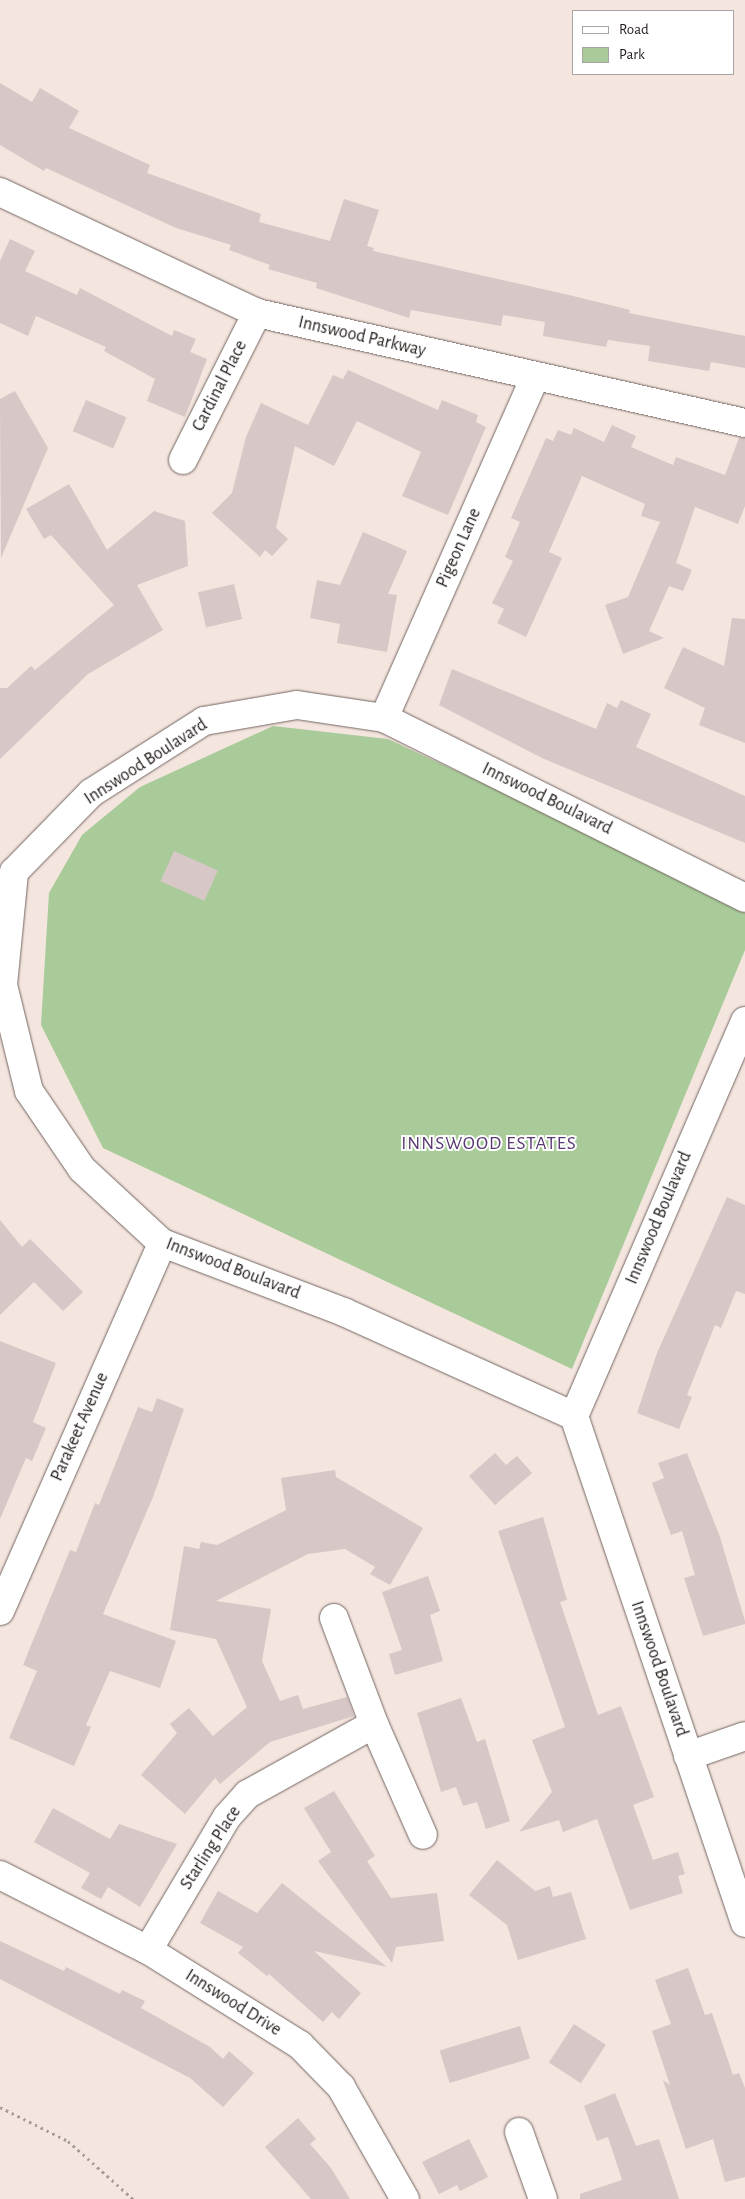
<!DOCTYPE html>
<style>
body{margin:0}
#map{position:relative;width:745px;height:2199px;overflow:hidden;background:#f4e5df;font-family:"Alegreya Sans",sans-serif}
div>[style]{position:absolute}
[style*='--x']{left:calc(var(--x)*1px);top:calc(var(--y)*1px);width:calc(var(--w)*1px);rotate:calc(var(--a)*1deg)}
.green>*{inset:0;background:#a8cb99}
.building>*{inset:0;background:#d7c7c6;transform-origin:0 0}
.path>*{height:3px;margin-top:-1.5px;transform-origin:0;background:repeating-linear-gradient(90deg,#a79c97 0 2.5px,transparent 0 6.5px)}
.roads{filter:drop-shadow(0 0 1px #736661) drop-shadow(0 0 1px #736661)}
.minor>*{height:28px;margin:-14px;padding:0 14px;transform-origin:14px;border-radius:14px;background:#fff}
span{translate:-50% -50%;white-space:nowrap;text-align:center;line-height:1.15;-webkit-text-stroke:4px #fff;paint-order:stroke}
.street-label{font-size:18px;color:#221c1a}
.neighbourhood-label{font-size:19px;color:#593973;letter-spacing:1px}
.legend{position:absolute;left:572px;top:10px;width:162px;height:65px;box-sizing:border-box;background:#fff;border:1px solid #a7a4a3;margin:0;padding:6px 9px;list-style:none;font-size:15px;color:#221c1a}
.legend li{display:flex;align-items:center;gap:10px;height:25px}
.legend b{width:25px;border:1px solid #a7a4a3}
</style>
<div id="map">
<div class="green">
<i style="clip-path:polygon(273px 726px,388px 739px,745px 906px,745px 950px,572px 1369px,103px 1148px,41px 1025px,49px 893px,82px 835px,140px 787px)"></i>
</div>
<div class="building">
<i style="clip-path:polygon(0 83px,32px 102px,40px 88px,79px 111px,69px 128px,150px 165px,147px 173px,261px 214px,259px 222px,330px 241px,344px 199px,379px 210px,367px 246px,374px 248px,373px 251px,569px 295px,630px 310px,629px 313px,745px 336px,745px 368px,711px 362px,709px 371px,648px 361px,650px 346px,608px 340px,606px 347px,543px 336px,545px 322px,503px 315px,501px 326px,411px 310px,409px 318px,316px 288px,317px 283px,268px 269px,270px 265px,229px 250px,231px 245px,176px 228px,46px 168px,44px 171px,0 145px)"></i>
<i style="clip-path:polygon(10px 239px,35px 251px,25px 271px,77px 295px,80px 288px,172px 336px,174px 330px,196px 339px,190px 352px,207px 359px,185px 417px,147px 401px,155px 379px,104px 351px,106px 347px,36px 316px,28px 336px,0 323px,0 261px)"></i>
<i style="clip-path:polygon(348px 370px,438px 410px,442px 400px,478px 415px,476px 422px,486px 427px,448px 515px,402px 496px,421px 452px,357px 421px,334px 466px,295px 446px,276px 528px,288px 539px,272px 556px,265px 550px,260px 557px,212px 513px,232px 493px,246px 437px,261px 403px,308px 425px,333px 375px,343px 379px)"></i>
<i style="clip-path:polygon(15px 391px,48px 448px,1px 558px,0 399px)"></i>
<i style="left:86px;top:400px;width:44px;height:34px;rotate:23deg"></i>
<i style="clip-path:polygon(612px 425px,636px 436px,631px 447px,673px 465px,676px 457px,725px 475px,739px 438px,745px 438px,745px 506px,738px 524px,695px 507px,676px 563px,692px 570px,683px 591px,669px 586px,649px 631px,664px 638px,623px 654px,605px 605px,628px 597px,660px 522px,641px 516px,645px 504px,582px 476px,549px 552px,562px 558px,526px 637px,497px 623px,504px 609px,492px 603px,513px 561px,505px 557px,520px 522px,511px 518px,546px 438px,553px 441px,558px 430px,571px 435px,574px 428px,604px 442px)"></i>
<i style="clip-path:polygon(69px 484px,107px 550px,154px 511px,185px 521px,188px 566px,137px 585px,163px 630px,88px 674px,0 759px,0 688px,7px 688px,31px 666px,35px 670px,114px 605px,51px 535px,44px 539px,26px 509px)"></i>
<i style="clip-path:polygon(363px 532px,407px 551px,388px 594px,397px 595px,387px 652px,337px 643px,340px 624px,310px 618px,317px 580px,340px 585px)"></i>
<i style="left:234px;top:584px;width:36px;height:37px;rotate:77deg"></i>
<i style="clip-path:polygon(732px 618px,745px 619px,745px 743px,699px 725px,705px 708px,664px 688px,683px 647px,724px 666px)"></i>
<i style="clip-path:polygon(452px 669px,596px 729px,607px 703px,617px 708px,621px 700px,651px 714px,636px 747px,745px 796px,745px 843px,542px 758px,439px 705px)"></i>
<i style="left:174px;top:851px;width:48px;height:33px;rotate:24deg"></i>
<i style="clip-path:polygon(727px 1197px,745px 1205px,745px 1294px,736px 1291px,721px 1328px,715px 1325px,687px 1395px,692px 1397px,679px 1429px,637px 1413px,657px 1353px)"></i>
<i style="clip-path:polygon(0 1220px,22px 1247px,30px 1239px,83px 1292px,63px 1311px,34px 1282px,0 1315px)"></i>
<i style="clip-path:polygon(0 1341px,56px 1363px,33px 1422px,46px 1428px,32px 1461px,26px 1458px,0 1519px)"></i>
<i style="clip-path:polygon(157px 1398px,184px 1409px,153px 1497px,103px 1614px,176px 1641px,160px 1688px,110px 1671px,86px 1725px,91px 1727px,74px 1766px,9px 1738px,37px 1671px,23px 1665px,70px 1550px,76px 1552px,95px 1503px,99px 1505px,138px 1407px,152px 1412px)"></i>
<i style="clip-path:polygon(495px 1453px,506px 1465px,517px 1456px,532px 1473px,495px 1505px,469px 1476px)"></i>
<i style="clip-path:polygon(687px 1453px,720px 1537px,745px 1621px,745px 1624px,703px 1636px,684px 1578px,695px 1575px,682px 1531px,671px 1535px,652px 1483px,664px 1478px,658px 1463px)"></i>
<i style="clip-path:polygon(335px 1470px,336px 1477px,423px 1528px,390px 1585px,370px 1574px,375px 1567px,345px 1549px,308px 1554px,216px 1601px,271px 1609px,262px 1661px,280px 1701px,298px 1695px,303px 1709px,347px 1697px,354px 1716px,270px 1742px,220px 1784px,215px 1778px,185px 1814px,141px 1775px,177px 1733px,170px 1724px,189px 1708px,213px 1736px,247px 1707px,216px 1639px,170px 1630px,184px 1546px,199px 1549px,201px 1542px,217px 1545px,286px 1510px,281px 1478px)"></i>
<i style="clip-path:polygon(543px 1517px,567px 1600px,560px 1602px,598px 1715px,621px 1706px,654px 1797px,633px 1805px,653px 1860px,678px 1852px,685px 1874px,678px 1876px,683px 1893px,630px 1910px,597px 1819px,563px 1832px,559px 1820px,519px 1832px,552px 1792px,532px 1740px,565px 1727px,498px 1531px)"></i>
<i style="clip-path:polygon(428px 1576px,440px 1611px,430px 1615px,443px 1661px,395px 1675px,389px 1654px,402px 1650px,382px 1592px)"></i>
<i style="clip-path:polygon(461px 1698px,477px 1742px,485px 1739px,510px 1821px,486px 1829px,477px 1802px,463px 1806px,456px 1787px,441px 1792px,417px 1713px)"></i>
<i style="clip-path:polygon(334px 1791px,375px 1856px,367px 1861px,391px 1898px,437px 1893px,444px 1941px,396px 1947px,392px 1963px,318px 1861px,331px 1852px,304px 1808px)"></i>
<i style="clip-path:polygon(53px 1808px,110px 1839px,119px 1824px,177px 1844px,140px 1907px,108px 1887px,101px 1899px,81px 1888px,90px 1873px,34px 1842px)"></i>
<i style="clip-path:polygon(497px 1860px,535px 1891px,550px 1886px,553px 1897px,571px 1892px,586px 1939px,518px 1960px,507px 1925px,469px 1895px)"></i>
<i style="clip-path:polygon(282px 1883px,387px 1967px,314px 1951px,361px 1993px,339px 2019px,332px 2012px,323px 2022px,269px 1974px,267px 1976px,238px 1953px,243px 1947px,200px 1923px,218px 1891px,257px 1913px)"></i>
<i style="clip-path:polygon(0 1941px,64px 1971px,66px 1967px,120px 1994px,122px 1990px,145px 2001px,141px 2008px,210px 2047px,223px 2059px,229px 2051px,254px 2073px,223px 2107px,190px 2078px,0 1979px)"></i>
<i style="clip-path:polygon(688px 1968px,705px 2015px,712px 2013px,733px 2075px,739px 2073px,745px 2088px,745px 2177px,725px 2182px,713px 2139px,686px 2149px,663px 2080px,670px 2085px,652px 2031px,671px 2024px,655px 1980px)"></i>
<i style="left:574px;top:2024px;width:38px;height:46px;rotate:33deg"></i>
<i style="left:520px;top:2026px;width:34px;height:84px;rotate:73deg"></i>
<i style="clip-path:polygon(615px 2093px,636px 2146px,659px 2139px,679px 2199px,580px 2199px,580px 2194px,622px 2180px,608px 2137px,597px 2141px,584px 2106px)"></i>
<i style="clip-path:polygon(298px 2118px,316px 2139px,310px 2144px,331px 2168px,350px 2199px,311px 2199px,265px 2147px)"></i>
<i style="clip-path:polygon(469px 2139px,488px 2177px,460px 2191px,457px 2185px,439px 2194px,422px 2162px)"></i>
</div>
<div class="path">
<i style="--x:0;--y:2107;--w:76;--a:26.6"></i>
<i style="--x:68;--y:2141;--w:87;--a:41.7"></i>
</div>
<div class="roads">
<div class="minor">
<i style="--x:0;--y:192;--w:284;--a:25.2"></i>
<i style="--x:257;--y:313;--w:500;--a:12.7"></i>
<i style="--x:183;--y:460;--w:165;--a:-63.3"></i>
<i style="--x:384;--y:718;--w:373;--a:-66.1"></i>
<i style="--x:745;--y:1021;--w:430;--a:113.4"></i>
<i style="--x:574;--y:1416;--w:535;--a:71.36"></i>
<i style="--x:574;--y:1416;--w:252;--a:-155.7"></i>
<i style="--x:344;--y:1312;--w:195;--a:-159.2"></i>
<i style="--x:162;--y:1243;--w:109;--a:-137.2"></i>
<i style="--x:82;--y:1169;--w:94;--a:-124.2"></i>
<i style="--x:29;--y:1091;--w:109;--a:-103.8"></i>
<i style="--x:3;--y:985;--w:114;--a:-84.4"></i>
<i style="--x:14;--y:872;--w:110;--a:-45.7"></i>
<i style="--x:91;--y:793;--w:134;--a:-32.5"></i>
<i style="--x:204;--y:721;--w:94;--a:-9.8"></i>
<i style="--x:297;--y:705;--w:88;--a:8.5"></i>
<i style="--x:384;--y:718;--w:403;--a:26.5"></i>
<i style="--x:0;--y:1611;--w:402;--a:-66.2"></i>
<i style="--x:334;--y:1618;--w:113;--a:69.3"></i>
<i style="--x:374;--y:1724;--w:121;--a:66.2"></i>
<i style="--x:688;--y:1756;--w:60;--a:-19.3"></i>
<i style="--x:0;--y:1875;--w:166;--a:26.9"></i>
<i style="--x:148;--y:1950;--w:179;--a:32"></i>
<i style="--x:300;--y:2045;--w:59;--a:45.7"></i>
<i style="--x:341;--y:2087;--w:129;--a:60.3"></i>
<i style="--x:148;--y:1950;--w:155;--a:-59.3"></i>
<i style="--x:227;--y:1817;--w:31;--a:-48"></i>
<i style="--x:248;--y:1794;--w:144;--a:-29.1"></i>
<i style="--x:519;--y:2132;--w:71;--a:70.3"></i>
</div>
</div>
<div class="street-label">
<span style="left:362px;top:337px;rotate:13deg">Innswood Parkway</span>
<span style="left:220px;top:386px;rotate:-63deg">Cardinal Place</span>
<span style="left:459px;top:548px;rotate:-66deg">Pigeon Lane</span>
<span style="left:146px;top:762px;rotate:-33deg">Innswood Boulavard</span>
<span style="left:547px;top:799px;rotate:26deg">Innswood Boulavard</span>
<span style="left:659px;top:1218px;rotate:-67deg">Innswood Boulavard</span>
<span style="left:233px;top:1269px;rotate:21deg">Innswood Boulavard</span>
<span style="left:80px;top:1427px;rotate:-66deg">Parakeet Avenue</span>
<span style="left:659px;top:1669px;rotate:71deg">Innswood Boulavard</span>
<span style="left:211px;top:1848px;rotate:-57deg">Starling Place</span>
<span style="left:233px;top:2003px;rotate:32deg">Innswood Drive</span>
</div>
<div class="neighbourhood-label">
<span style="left:489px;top:1144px">INNSWOOD ESTATES</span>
</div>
<ul class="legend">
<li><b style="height:6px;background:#fff"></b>Road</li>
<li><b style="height:14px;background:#a8cb99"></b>Park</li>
</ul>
</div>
